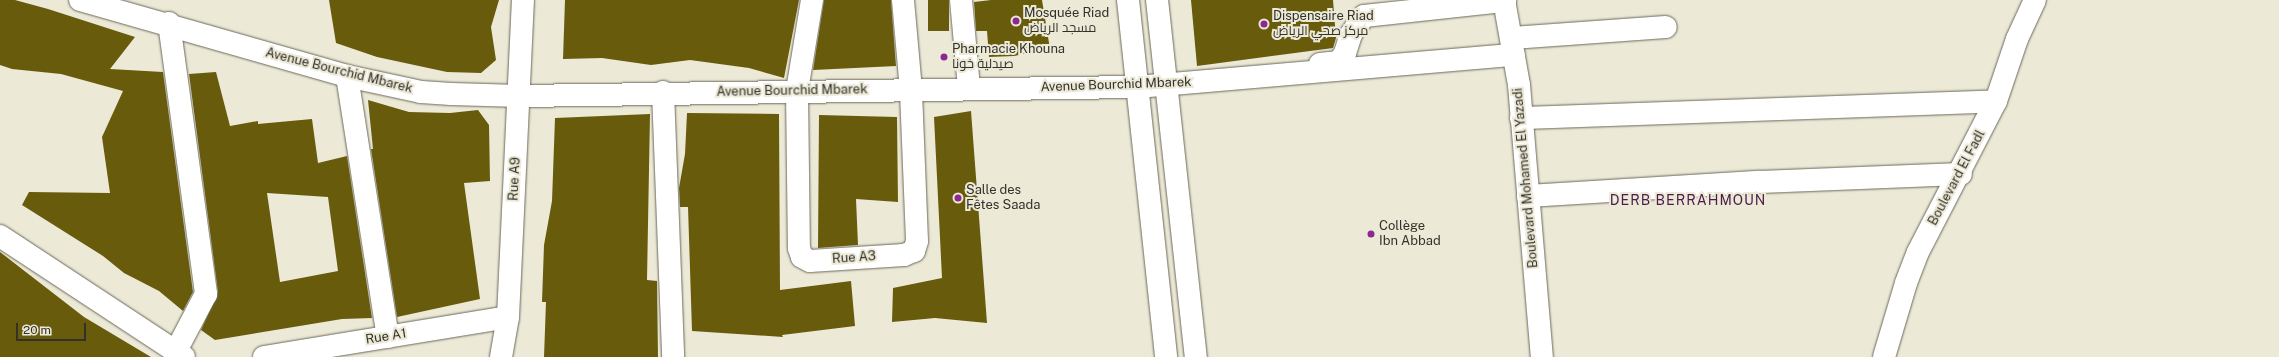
<!DOCTYPE html>
<meta charset="utf-8">
<style>
body{margin:0}
#map{position:relative;width:2279px;height:357px;overflow:hidden;background:#ece9d7;font-family:"Public Sans",Cairo,sans-serif}
div>[style]{position:absolute}
[style*='--x']{left:calc(var(--x)*1px);top:calc(var(--y)*1px);width:calc(var(--w)*1px);rotate:calc(var(--a)*1deg)}
.building>*{inset:0;background:#685b0c;transform-origin:0 0}
.roads{filter:drop-shadow(0 0 1px #6c695a) drop-shadow(0 0 1px #6c695a)}
.street>*{height:22px;margin:-11px;padding:0 11px;transform-origin:11px;border-radius:11px;background:#fff}
.secondary>*{height:22px;margin:-11px;padding:0 11px;transform-origin:11px;border-radius:11px;background:#fff}
.dots>*{width:11px;height:11px;translate:-50% -50%;box-sizing:border-box;border:2px solid #ece9d7;border-radius:50%}
span{translate:-50% -50%;white-space:nowrap;text-align:center;line-height:1.15;-webkit-text-stroke:4px #ece9d7;paint-order:stroke}
.poi-label{font-size:13px;color:#32312a}
.left{translate:0 -50%;text-align:left}
.street-label{font-size:13px;color:#32312a}
.neighbourhood-label{font-size:14px;color:#4b1b4c;letter-spacing:1px}
.scale{position:absolute;left:16px;top:323px;width:70px;height:18px;box-sizing:border-box;border:2px solid #32312a;border-top:0;padding-left:5px;font-size:12px;line-height:14px;white-space:nowrap;color:#32312a;-webkit-text-stroke:3px #ece9d7;paint-order:stroke}
</style>
<div id="map">
<div class="building">
<i style="clip-path:polygon(0 0,15px 0,48px 9px,135px 37px,110px 69px,163px 72px,193px 292px,183px 311px,159px 291px,124px 273px,103px 256px,22px 205px,29px 192px,110px 193px,102px 137px,123px 91px,61px 74px,12px 69px,0 65px)"></i>
<i style="clip-path:polygon(329px 0,499px 0,491px 27px,496px 60px,481px 73px,447px 72px,377px 57px,336px 43px)"></i>
<i style="clip-path:polygon(565px 0,799px 0,784px 78px,749px 68px,690px 60px,651px 65px,602px 58px,563px 59px)"></i>
<i style="clip-path:polygon(824px 0,891px 0,896px 66px,813px 70px)"></i>
<i style="left:928px;top:0;width:21px;height:31px"></i>
<i style="clip-path:polygon(991px 0,1042px 0,1050px 49px,1014px 56px,989px 57px,987px 31px,976px 31px,974px 2px)"></i>
<i style="clip-path:polygon(1191px 0,1333px 0,1336px 38px,1333px 48px,1197px 66px)"></i>
<i style="clip-path:polygon(evenodd,216px 72px,230px 126px,258px 121px,258px 124px,312px 119px,318px 163px,347px 156px,372px 318px,342px 319px,215px 340px,201px 330px,218px 292px,189px 74px,216px 72px,267px 193px,328px 197px,338px 271px,280px 282px,267px 193px)"></i>
<i style="clip-path:polygon(368px 100px,409px 112px,450px 113px,478px 110px,489px 125px,490px 181px,464px 183px,480px 299px,397px 317px,371px 149px,373px 149px)"></i>
<i style="clip-path:polygon(971px 111px,987px 323px,935px 318px,892px 322px,893px 288px,942px 278px,934px 117px)"></i>
<i style="clip-path:polygon(687px 113px,779px 114px,780px 290px,851px 281px,855px 326px,782px 335px,783px 337px,692px 331px,688px 207px,680px 207px,679px 188px,685px 154px)"></i>
<i style="clip-path:polygon(650px 114px,647px 280px,657px 281px,658px 357px,544px 357px,546px 302px,542px 302px,544px 245px,552px 201px,555px 118px)"></i>
<i style="clip-path:polygon(819px 115px,897px 117px,898px 202px,856px 199px,858px 245px,818px 248px)"></i>
<i style="clip-path:polygon(0 252px,84px 317px,151px 357px,0 357px)"></i>
</div>
<div class="roads">
<div class="street">
<i style="--x:80;--y:0;--w:278;--a:15.9"></i>
<i style="--x:347;--y:76;--w:76;--a:12.2"></i>
<i style="--x:421;--y:92;--w:30;--a:4"></i>
<i style="--x:451;--y:94;--w:69;--a:1.7"></i>
<i style="--x:520;--y:96;--w:617;--a:-0.84"></i>
<i style="--x:1137;--y:87;--w:378;--a:-4.9"></i>
<i style="--x:812;--y:0;--w:92;--a:99.4"></i>
<i style="--x:797;--y:91;--w:157;--a:89.3"></i>
<i style="--x:799;--y:248;--w:9;--a:72"></i>
<i style="--x:802;--y:257;--w:9;--a:27"></i>
<i style="--x:810;--y:261;--w:94;--a:-3.7"></i>
<i style="--x:904;--y:255;--w:11;--a:-22"></i>
<i style="--x:914;--y:251;--w:10;--a:-73"></i>
<i style="--x:917;--y:241;--w:151;--a:-92.3"></i>
<i style="--x:911;--y:90;--w:90;--a:-95.1"></i>
<i style="--x:961;--y:0;--w:88;--a:84.8"></i>
<i style="--x:169;--y:23;--w:274;--a:82.2"></i>
<i style="--x:206;--y:294;--w:64;--a:117.8"></i>
<i style="--x:1512;--y:38;--w:154;--a:-4.1"></i>
<i style="--x:1320;--y:64;--w:19;--a:-6"></i>
<i style="--x:1339;--y:62;--w:11;--a:-56"></i>
<i style="--x:1345;--y:53;--w:20;--a:-72"></i>
<i style="--x:1351;--y:34;--w:22;--a:-54"></i>
<i style="--x:1364;--y:16;--w:142;--a:-6.1"></i>
<i style="--x:347;--y:76;--w:264;--a:81.1"></i>
<i style="--x:663;--y:92;--w:265;--a:87.8"></i>
<i style="--x:1521;--y:118;--w:475;--a:-2"></i>
<i style="--x:1528;--y:196;--w:232;--a:-3.5"></i>
<i style="--x:1760;--y:182;--w:201;--a:-2.3"></i>
<i style="--x:0;--y:236;--w:220;--a:33.3"></i>
<i style="--x:264;--y:357;--w:247;--a:-9.3"></i>
<i style="--x:1884;--y:357;--w:77;--a:-73.4"></i>
<i style="--x:1906;--y:283;--w:33;--a:-69"></i>
<i style="--x:1918;--y:252;--w:170;--a:-62.7"></i>
<i style="--x:1996;--y:101;--w:65;--a:-71.3"></i>
<i style="--x:2017;--y:39;--w:43;--a:-65.2"></i>
</div>
<div class="secondary">
<i style="--x:1128;--y:0;--w:359;--a:83.9"></i>
<i style="--x:1157;--y:0;--w:359;--a:83.8"></i>
<i style="--x:1504;--y:0;--w:86;--a:80"></i>
<i style="--x:1519;--y:85;--w:273;--a:85.2"></i>
<i style="--x:501;--y:357;--w:41;--a:-80.1"></i>
<i style="--x:508;--y:317;--w:317;--a:-87.3"></i>
</div>
</div>
<div class="dots">
<i style="left:1016px;top:21px;background:#8c288f"></i>
<i style="left:1264px;top:24px;background:#8c288f"></i>
<i style="left:944px;top:57px;background:#8c288f"></i>
<i style="left:958px;top:198px;background:#8c288f"></i>
<i style="left:1371px;top:234px;background:#8c288f"></i>
</div>
<div class="poi-label">
<span class="left" style="left:1024px;top:21px">Mosquée Riad<br>مسجد الرياض</span>
<span class="left" style="left:1273px;top:24px">Dispensaire Riad<br>مركز صحي الرياض</span>
<span class="left" style="left:952px;top:57px">Pharmacie Khouna<br>صيدلية خونا</span>
<span class="left" style="left:966px;top:198px">Salle des<br>Fêtes Saada</span>
<span class="left" style="left:1379px;top:234px">Collège<br>Ibn Abbad</span>
</div>
<div class="street-label">
<span style="left:339px;top:71px;rotate:14deg">Avenue Bourchid Mbarek</span>
<span style="left:1116px;top:85px;rotate:-2deg">Avenue Bourchid Mbarek</span>
<span style="left:792px;top:91px;rotate:-1deg">Avenue Bourchid Mbarek</span>
<span style="left:1526px;top:178px;rotate:-95deg">Boulevard Mohamed El Yazadi</span>
<span style="left:1957px;top:178px;rotate:-62deg">Boulevard El Fadl</span>
<span style="left:515px;top:179px;rotate:-87deg">Rue A9</span>
<span style="left:854px;top:258px;rotate:-4deg">Rue A3</span>
<span style="left:386px;top:337px;rotate:-9deg">Rue A1</span>
</div>
<div class="neighbourhood-label">
<span style="left:1688px;top:200px">DERB BERRAHMOUN</span>
</div>
<div class="scale">20 m</div>
</div>
